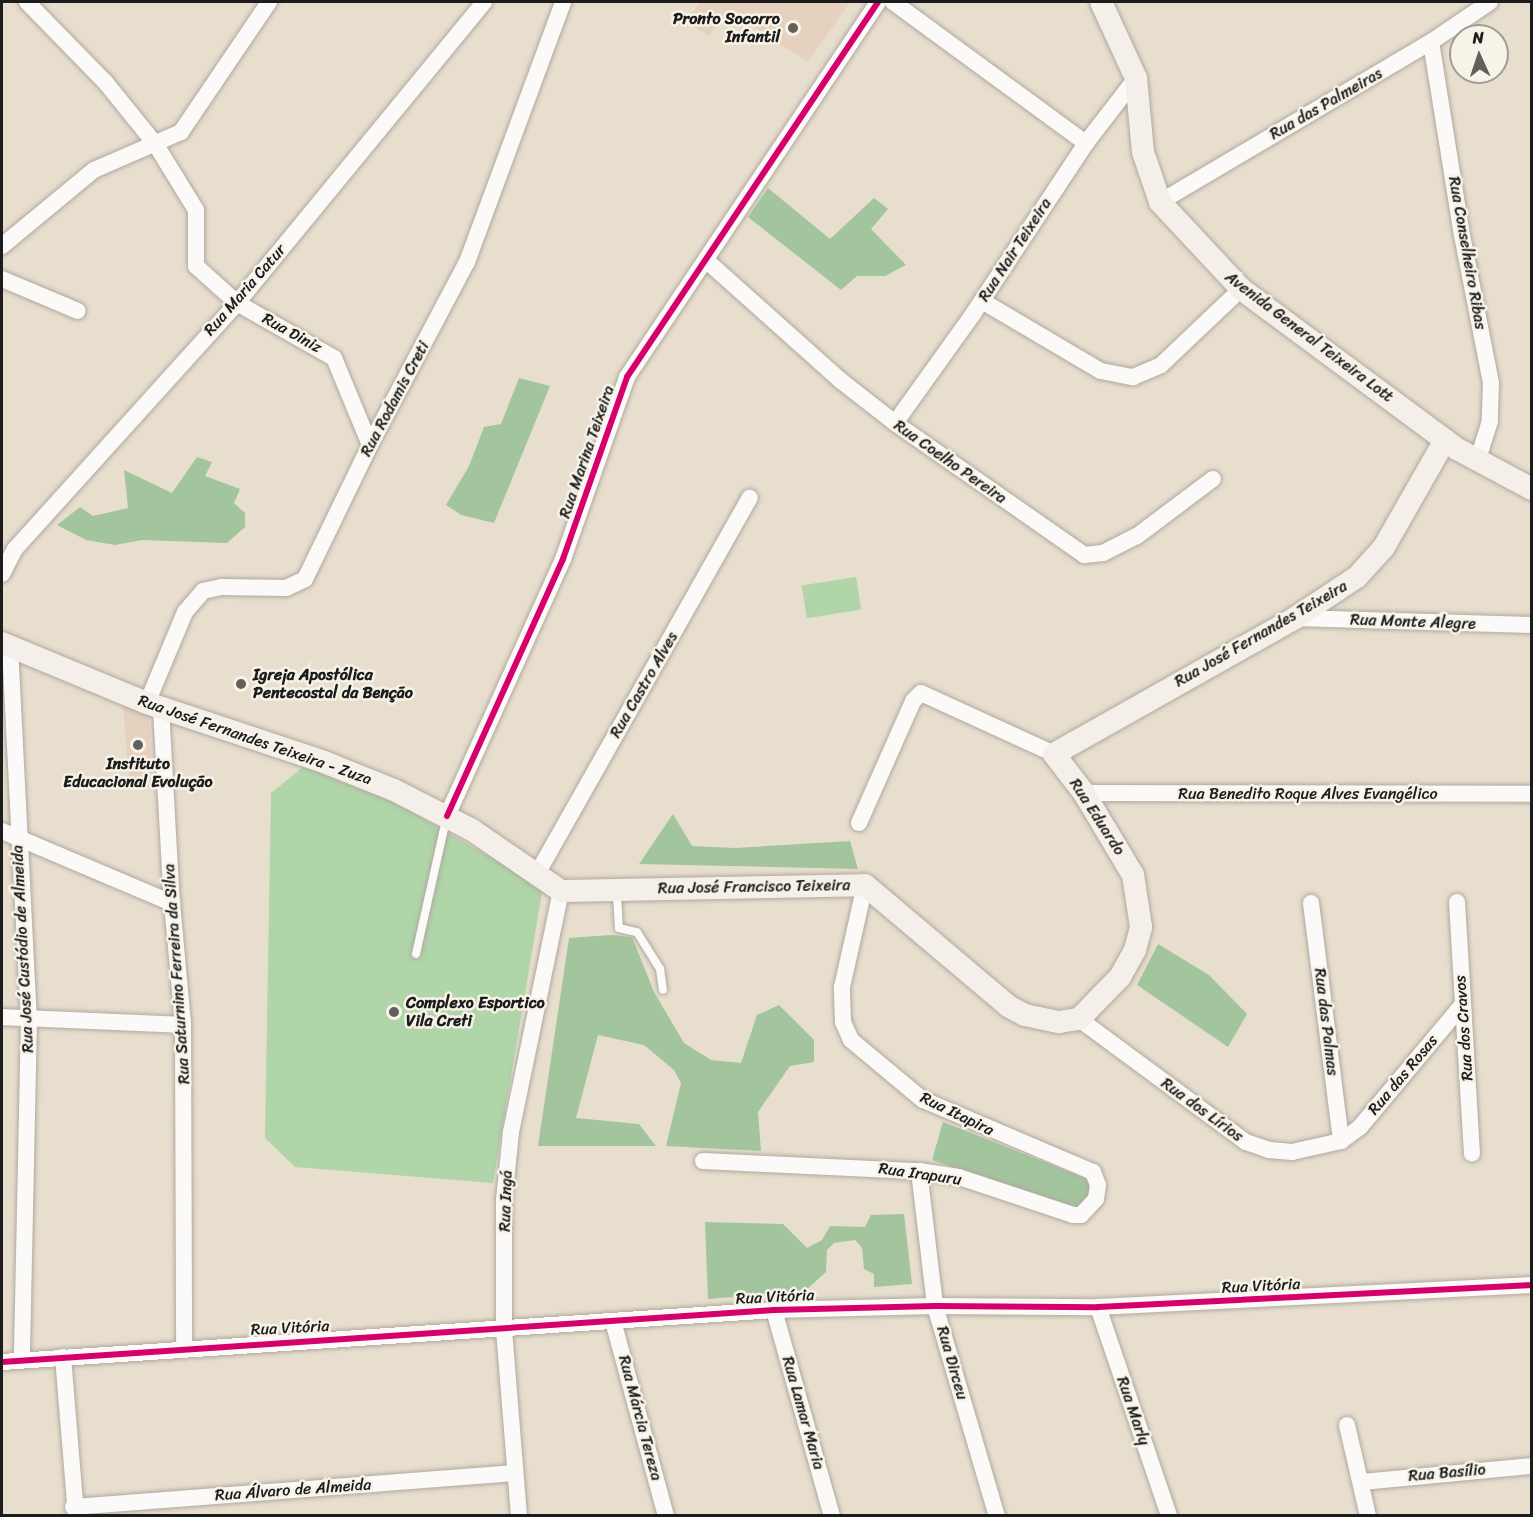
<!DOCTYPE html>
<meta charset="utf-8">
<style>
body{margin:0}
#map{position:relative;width:1533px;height:1517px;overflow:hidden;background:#e8dece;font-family:Sriracha,sans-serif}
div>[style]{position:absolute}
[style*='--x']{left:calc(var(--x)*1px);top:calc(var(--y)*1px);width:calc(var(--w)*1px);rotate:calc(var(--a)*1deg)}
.built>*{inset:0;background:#e5d1be}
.green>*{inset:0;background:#b0d5a9;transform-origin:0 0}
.forest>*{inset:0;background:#a3c59e}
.roads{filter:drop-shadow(0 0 2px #afa99f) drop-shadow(0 0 2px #afa99f)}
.lane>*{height:8px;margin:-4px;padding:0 4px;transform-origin:4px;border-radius:4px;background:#fcfaf8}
.street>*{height:16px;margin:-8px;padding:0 8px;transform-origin:8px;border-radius:8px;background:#fcfaf8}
.secondary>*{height:22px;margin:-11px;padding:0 11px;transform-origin:11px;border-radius:11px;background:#f4f0e9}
.cycleway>*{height:6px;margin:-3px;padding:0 3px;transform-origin:3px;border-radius:3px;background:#d6006c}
.dots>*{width:16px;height:16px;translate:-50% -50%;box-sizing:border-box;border:3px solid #f7f3e8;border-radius:50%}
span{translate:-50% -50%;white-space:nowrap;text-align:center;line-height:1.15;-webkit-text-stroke:5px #f7f3e8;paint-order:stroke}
.poi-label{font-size:16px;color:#1c1c1c;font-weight:700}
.right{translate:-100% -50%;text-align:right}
.left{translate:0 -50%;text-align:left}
.street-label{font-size:16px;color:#1c1c1c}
.frame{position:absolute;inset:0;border:3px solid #1c1c1c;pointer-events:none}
.north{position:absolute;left:1449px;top:24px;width:60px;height:60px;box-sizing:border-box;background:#f7f3e8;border:2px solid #9f9d96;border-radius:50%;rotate:357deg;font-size:16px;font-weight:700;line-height:24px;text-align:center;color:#1c1c1c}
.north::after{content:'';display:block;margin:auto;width:21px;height:27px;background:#63605a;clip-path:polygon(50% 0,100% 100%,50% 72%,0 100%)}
</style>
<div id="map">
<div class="built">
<i style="clip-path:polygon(701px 2px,850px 2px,808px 62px,729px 11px,708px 36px,685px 21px)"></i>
<i style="clip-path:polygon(123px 706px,148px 712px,154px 790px,129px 779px)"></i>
</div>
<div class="green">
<i style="left:856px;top:577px;width:33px;height:55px;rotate:81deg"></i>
<i style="clip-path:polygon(303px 767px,396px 803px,543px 887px,493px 1183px,295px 1167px,265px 1138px,271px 793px)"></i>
</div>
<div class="forest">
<i style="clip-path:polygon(768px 188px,830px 239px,874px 198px,888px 209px,871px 229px,906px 265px,885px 276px,857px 276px,841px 290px,748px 217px)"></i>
<i style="clip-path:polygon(519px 378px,550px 386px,494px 523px,461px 515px,446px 505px,469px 466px,484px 427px,501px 424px)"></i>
<i style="clip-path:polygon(197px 457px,212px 462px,205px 476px,240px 489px,234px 503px,245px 513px,245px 527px,227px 543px,142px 540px,115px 545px,86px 540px,57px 525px,80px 507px,93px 516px,128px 508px,124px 470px,172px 493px)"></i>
<i style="clip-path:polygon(673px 814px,692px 846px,735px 848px,850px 841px,858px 869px,639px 864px)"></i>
<i style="clip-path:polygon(611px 935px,632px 937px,654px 992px,684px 1043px,711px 1060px,741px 1063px,757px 1015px,779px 1005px,814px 1040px,814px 1062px,790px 1066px,758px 1112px,761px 1151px,666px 1146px,681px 1083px,674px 1070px,644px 1045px,598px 1035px,576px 1118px,639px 1124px,656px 1146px,538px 1146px,569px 938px)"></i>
<i style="clip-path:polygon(1158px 944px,1209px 975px,1247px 1014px,1228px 1047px,1137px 985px)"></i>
<i style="clip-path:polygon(943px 1122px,1085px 1178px,1091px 1189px,1079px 1210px,932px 1160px)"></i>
<i style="clip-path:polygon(904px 1214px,912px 1284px,874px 1287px,874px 1274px,864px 1269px,862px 1248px,855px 1240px,834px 1243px,827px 1250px,826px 1272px,805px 1291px,708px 1299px,705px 1222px,783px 1224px,807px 1248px,822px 1240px,830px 1226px,865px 1227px,871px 1215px)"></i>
</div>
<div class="roads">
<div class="lane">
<i style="--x:617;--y:893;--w:35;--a:87"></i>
<i style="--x:619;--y:928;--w:18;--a:13"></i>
<i style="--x:637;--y:932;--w:44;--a:58.1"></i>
<i style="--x:660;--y:969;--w:21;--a:82"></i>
<i style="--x:416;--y:954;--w:137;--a:-77.4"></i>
</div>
<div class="street">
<i style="--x:27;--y:2;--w:113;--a:45.7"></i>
<i style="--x:106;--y:83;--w:80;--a:51.1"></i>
<i style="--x:156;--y:145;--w:76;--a:58.4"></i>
<i style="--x:196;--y:210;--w:56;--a:90"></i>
<i style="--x:196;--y:266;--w:55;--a:42.1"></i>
<i style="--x:237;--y:303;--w:112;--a:29.6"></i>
<i style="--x:334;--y:358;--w:94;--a:67.5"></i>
<i style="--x:893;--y:2;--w:239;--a:36.2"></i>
<i style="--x:1431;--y:42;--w:195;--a:80.9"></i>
<i style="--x:1462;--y:235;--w:151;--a:78.9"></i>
<i style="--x:1491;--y:383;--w:38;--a:92"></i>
<i style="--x:1490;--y:421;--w:43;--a:107.6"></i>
<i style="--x:1160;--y:202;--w:315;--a:-30.6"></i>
<i style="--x:1431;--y:42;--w:71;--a:-34.1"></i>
<i style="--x:2;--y:246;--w:119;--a:-39.6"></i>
<i style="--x:94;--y:170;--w:95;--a:-23.6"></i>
<i style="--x:181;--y:132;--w:157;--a:-55.9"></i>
<i style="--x:707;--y:261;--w:178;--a:41.8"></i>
<i style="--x:840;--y:380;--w:70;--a:38"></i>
<i style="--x:895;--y:423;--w:231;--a:34.9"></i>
<i style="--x:1084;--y:555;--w:19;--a:-6"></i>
<i style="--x:1103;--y:553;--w:38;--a:-27"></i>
<i style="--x:1137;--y:536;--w:95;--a:-36.9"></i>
<i style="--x:2;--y:279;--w:82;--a:22.8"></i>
<i style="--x:982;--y:301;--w:138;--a:30.5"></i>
<i style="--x:1101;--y:371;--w:33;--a:11"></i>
<i style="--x:1133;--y:377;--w:30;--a:-23"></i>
<i style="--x:1161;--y:365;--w:110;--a:-43.5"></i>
<i style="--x:895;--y:423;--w:134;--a:-54.4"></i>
<i style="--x:973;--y:314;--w:205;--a:-56.5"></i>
<i style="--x:1086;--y:143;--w:82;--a:-52.4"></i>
<i style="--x:2;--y:574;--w:28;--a:-63"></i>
<i style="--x:15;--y:549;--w:331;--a:-47.9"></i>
<i style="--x:237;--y:303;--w:389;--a:-50.6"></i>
<i style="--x:1295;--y:618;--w:237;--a:1.7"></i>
<i style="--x:10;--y:647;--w:371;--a:87.1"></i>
<i style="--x:29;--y:1018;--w:342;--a:91.2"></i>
<i style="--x:147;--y:703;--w:99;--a:-67.3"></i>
<i style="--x:185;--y:612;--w:28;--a:-49"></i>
<i style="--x:203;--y:591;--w:19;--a:-12"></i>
<i style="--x:222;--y:587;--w:64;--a:0.9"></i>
<i style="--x:286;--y:588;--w:21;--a:-25"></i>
<i style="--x:305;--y:579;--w:149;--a:-64.1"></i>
<i style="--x:370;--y:445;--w:207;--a:-62.1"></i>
<i style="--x:467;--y:262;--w:277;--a:-69.7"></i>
<i style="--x:161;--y:709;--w:194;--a:86.8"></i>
<i style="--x:172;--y:903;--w:122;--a:84.8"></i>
<i style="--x:183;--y:1025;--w:322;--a:89.8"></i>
<i style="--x:1084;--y:793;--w:448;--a:0.1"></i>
<i style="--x:447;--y:816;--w:282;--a:-65.7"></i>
<i style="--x:563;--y:559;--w:193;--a:-70.6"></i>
<i style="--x:627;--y:377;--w:451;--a:-56.2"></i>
<i style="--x:859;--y:823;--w:133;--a:-66.1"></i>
<i style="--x:913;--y:701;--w:11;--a:-45"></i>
<i style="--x:921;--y:693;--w:146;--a:24.6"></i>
<i style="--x:2;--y:831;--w:185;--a:23"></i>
<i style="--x:538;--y:872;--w:430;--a:-60.5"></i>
<i style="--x:1457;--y:902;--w:252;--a:86.6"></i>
<i style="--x:1311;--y:903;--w:240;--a:82.8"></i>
<i style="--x:2;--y:1017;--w:181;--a:2.5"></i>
<i style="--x:1079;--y:1019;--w:207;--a:36.4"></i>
<i style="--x:1246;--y:1142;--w:24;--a:19"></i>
<i style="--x:1269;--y:1150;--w:23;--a:5"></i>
<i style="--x:1292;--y:1152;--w:50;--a:-12.7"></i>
<i style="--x:1341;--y:1141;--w:24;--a:-36"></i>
<i style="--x:1360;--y:1127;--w:159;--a:-50.1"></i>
<i style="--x:703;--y:1161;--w:216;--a:2.7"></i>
<i style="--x:919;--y:1171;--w:40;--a:8.5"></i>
<i style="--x:959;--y:1177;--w:120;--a:18.4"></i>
<i style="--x:1073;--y:1215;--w:8;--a:0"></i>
<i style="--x:1081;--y:1215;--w:22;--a:-47"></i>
<i style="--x:1096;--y:1199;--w:14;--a:-82"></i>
<i style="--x:1098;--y:1185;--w:14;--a:-111"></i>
<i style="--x:1093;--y:1172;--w:185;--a:-157"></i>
<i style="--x:923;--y:1100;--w:94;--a:-140.2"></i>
<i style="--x:851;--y:1040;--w:20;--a:-114"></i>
<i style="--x:843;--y:1022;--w:35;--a:-92"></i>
<i style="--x:842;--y:987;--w:105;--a:-77.3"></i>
<i style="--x:919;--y:1171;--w:136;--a:83.2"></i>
<i style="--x:935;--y:1306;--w:219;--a:73.6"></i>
<i style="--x:1098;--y:1307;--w:221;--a:71.2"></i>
<i style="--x:774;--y:1310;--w:214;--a:74.3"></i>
<i style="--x:613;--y:1321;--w:202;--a:74.8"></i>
<i style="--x:63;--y:1357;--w:160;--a:85.3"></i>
<i style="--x:2;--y:1362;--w:774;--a:-3.85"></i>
<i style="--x:774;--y:1310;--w:161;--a:-1.4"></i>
<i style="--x:935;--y:1306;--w:163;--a:0.4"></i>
<i style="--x:1098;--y:1307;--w:435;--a:-2.9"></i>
<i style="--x:1347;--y:1425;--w:93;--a:77"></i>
<i style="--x:1362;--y:1482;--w:171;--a:-5.4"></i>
<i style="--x:73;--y:1507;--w:442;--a:-4.4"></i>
<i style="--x:519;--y:1516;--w:187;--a:-94.6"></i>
<i style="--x:504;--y:1330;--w:130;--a:-90"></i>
<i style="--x:504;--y:1200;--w:68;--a:-84.1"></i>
<i style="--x:511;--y:1132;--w:246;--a:-78.3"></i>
</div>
<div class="secondary">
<i style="--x:1101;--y:2;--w:84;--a:65.3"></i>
<i style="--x:1136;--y:78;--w:74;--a:84.6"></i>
<i style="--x:1143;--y:152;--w:53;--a:71.2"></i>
<i style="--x:1160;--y:202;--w:119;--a:47"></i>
<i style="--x:1241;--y:289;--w:269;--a:36.5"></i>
<i style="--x:1457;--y:449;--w:85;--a:28.1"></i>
<i style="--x:2;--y:643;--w:157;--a:22.5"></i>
<i style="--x:147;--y:703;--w:187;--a:18.4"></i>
<i style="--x:324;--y:762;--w:75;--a:21.8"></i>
<i style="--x:394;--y:790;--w:88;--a:27.1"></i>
<i style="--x:472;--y:830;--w:108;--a:34.4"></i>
<i style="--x:561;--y:891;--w:304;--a:-1.1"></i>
<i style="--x:865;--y:885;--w:187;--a:40.2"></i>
<i style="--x:1008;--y:1006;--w:19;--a:28"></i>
<i style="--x:1025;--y:1015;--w:35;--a:12"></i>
<i style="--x:1059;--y:1022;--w:20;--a:-9"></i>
<i style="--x:1079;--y:1019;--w:59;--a:-45.7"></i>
<i style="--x:1120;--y:977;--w:31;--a:-61"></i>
<i style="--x:1135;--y:950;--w:24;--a:-75"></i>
<i style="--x:1141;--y:927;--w:53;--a:-98.7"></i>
<i style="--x:1133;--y:875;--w:96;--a:-120.9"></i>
<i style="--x:1084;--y:793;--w:49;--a:-127.6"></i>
<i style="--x:1054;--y:754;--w:277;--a:-29.4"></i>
<i style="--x:1295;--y:618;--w:74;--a:-33.5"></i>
<i style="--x:1357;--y:577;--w:40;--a:-48"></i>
<i style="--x:1384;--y:547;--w:123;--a:-60.3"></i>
</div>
</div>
<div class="cycleway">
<i style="--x:447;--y:816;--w:282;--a:-65.7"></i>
<i style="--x:563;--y:559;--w:193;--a:-70.6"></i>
<i style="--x:627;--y:377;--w:451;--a:-56.2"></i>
<i style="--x:2;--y:1362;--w:774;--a:-3.85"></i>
<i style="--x:774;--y:1310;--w:161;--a:-1.4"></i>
<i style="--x:935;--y:1306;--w:163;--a:0.4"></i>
<i style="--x:1098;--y:1307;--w:435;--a:-2.9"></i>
</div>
<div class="dots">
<i style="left:793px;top:28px;background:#63605a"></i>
<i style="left:241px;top:684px;background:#63605a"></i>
<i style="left:138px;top:745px;background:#63605a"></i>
<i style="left:394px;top:1012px;background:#63605a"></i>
</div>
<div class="poi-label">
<span class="right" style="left:780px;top:28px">Pronto Socorro<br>Infantil</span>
<span class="left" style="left:253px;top:684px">Igreja Apostólica<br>Pentecostal da Benção</span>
<span style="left:138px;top:773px">Instituto<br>Educacional Evolução</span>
<span class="left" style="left:406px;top:1012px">Complexo Esportico<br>Vila Creti</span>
</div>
<div class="street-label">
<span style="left:1326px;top:104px;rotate:-30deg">Rua das Palmeiras</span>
<span style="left:1015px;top:250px;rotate:-57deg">Rua Nair Teixeira</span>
<span style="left:1467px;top:253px;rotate:80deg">Rua Conselheiro Ribas</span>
<span style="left:245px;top:290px;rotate:-49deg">Rua Maria Catur</span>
<span style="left:292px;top:333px;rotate:29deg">Rua Diniz</span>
<span style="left:1309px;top:337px;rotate:37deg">Avenida General Teixeira Lott</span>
<span style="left:395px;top:399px;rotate:-62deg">Rua Rodamis Creti</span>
<span style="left:587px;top:452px;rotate:-71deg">Rua Marina Teixeira</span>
<span style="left:950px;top:462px;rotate:35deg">Rua Coelho Pereira</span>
<span style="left:1413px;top:622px;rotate:2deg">Rua Monte Alegre</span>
<span style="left:1261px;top:634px;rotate:-30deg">Rua José Fernandes Teixeira</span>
<span style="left:644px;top:685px;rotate:-60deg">Rua Castro Alves</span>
<span style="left:255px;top:740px;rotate:19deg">Rua José Fernandes Teixeira - Zuza</span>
<span style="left:1308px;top:794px">Rua Benedito Roque Alves Evangélico</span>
<span style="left:1097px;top:817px;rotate:57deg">Rua Eduardo</span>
<span style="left:754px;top:887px;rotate:-1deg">Rua José Francisco Teixeira</span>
<span style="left:23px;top:949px;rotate:-93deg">Rua José Custódio de Almeida</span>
<span style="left:177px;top:974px;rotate:-94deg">Rua Saturnino Ferreira da Silva</span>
<span style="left:1326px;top:1022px;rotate:83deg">Rua das Palmas</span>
<span style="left:1464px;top:1028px;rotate:-94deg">Rua dos Cravos</span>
<span style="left:1403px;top:1075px;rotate:-50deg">Rua das Rosas</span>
<span style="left:1202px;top:1110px;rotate:36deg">Rua dos Lírios</span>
<span style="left:957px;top:1114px;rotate:26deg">Rua Itapira</span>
<span style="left:920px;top:1174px;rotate:8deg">Rua Irapuru</span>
<span style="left:506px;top:1201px;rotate:-88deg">Rua Ingá</span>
<span style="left:1261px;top:1286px;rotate:-3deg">Rua Vitória</span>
<span style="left:775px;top:1297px;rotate:-3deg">Rua Vitória</span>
<span style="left:290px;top:1328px;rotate:-3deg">Rua Vitória</span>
<span style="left:952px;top:1363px;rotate:74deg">Rua Dirceu</span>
<span style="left:1133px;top:1411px;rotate:71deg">Rua Marly</span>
<span style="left:803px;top:1413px;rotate:74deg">Rua Lamar Maria</span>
<span style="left:640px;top:1418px;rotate:75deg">Rua Márcia Tereza</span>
<span style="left:1447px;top:1473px;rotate:-5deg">Rua Basílio</span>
<span style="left:293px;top:1490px;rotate:-4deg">Rua Álvaro de Almeida</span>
</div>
<div class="frame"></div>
<div class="north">N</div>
</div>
